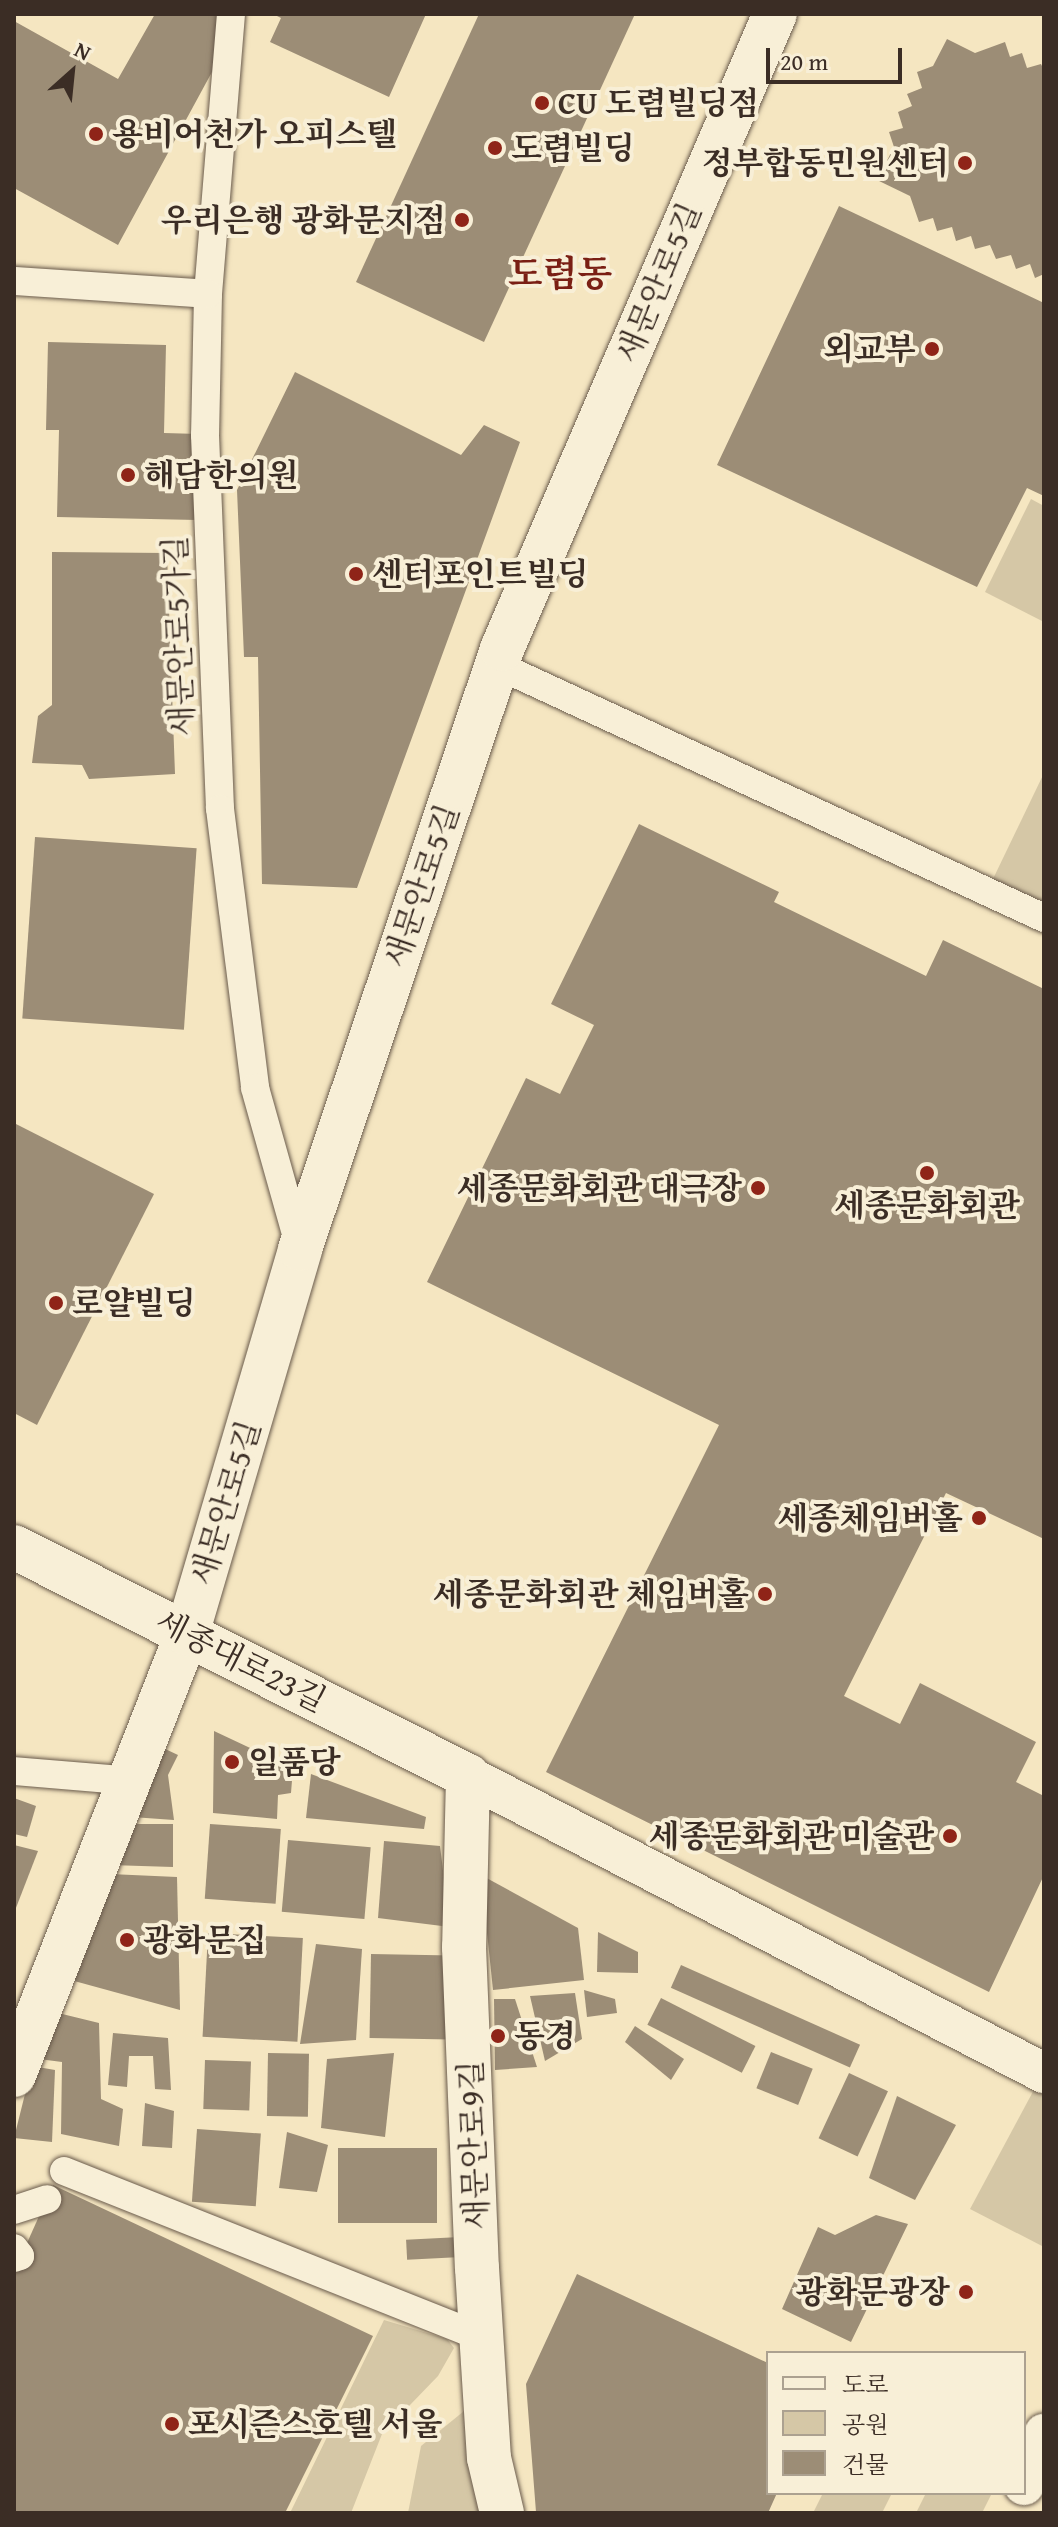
<!DOCTYPE html>
<meta charset="utf-8">
<style>
body{margin:0}
#map{position:relative;width:1058px;height:2527px;overflow:hidden;background:#f5e6c1;font-family:"Gentium Book Plus","Noto Serif KR",serif}
div>[style]{position:absolute}
[style*='--x']{left:calc(var(--x)*1px);top:calc(var(--y)*1px);width:calc(var(--w)*1px);rotate:calc(var(--a)*1deg)}
.green>*{inset:0;background:#d5c7a6}
.building>*{inset:0;background:#9c8d76;transform-origin:0 0}
.roads{filter:drop-shadow(0 0 2px #6a5b4c) drop-shadow(0 0 2px #6a5b4c)}
.service>*{height:28px;margin:-14px;padding:0 14px;transform-origin:14px;border-radius:14px;background:#f8efd7}
.pedestrian>*{height:40px;margin:-20px;padding:0 20px;transform-origin:20px;border-radius:20px;background:#f8efd7}
.minor>*{height:44px;margin:-22px;padding:0 22px;transform-origin:22px;border-radius:22px;background:#f8efd7}
.dots>*{width:22px;height:22px;translate:-50% -50%;box-sizing:border-box;border:4px solid #f8efd7;border-radius:50%}
span{translate:-50% -50%;white-space:nowrap;text-align:center;line-height:1.15;-webkit-text-stroke:8px #f8efd7;paint-order:stroke}
.poi-label{font-size:32px;color:#3b2d25;font-weight:700}
.left{translate:0 -50%;text-align:left}
.right{translate:-100% -50%;text-align:right}
.street-label{font-size:32px;color:#3b2d25}
.quarter-label{font-size:36px;color:#7a1f14;font-weight:700}
.frame{position:absolute;inset:0;border:16px solid #3b2d25;pointer-events:none}
.legend{position:absolute;left:766px;top:2351px;width:260px;height:144px;box-sizing:border-box;background:#f8efd7;border:2px solid #aca190;margin:0;padding:10px 14px;list-style:none;font-size:24px;color:#3b2d25}
.legend li{display:flex;align-items:center;gap:16px;height:40px}
.legend b{width:40px;border:2px solid #aca190}
.north{position:absolute;left:32px;top:32px;width:80px;height:80px;-webkit-text-stroke:6px #f8efd7;paint-order:stroke;rotate:27deg;font-size:22px;font-weight:700;line-height:32px;text-align:center;color:#3b2d25}
.north::after{content:'';display:block;margin:auto;width:28px;height:36px;background:#3b2d25;clip-path:polygon(50% 0,100% 100%,50% 72%,0 100%)}
.scale{position:absolute;left:766px;top:48px;width:136px;height:36px;box-sizing:border-box;border:4px solid #3b2d25;border-top:0;padding-left:10px;font-size:24px;line-height:28px;white-space:nowrap;color:#3b2d25;-webkit-text-stroke:6px #f8efd7;paint-order:stroke}
</style>
<div id="map">
<div class="green">
<i style="clip-path:polygon(1031px 499px,1044px 506px,1044px 622px,985px 592px)"></i>
<i style="clip-path:polygon(1044px 773px,1044px 906px,992px 881px)"></i>
<i style="clip-path:polygon(1044px 2071px,1044px 2247px,970px 2209px)"></i>
<i style="clip-path:polygon(384px 2320px,447px 2339px,454px 2348px,438px 2376px,382px 2434px,351px 2513px,290px 2513px)"></i>
<i style="clip-path:polygon(485px 2394px,482px 2513px,408px 2513px,421px 2446px)"></i>
<i style="clip-path:polygon(823px 2493px,892px 2493px,882px 2513px,813px 2513px)"></i>
<i style="clip-path:polygon(926px 2493px,992px 2493px,982px 2513px,916px 2513px)"></i>
</div>
<div class="building">
<i style="clip-path:polygon(155px 14px,226px 14px,225px 48px,118px 245px,14px 188px,14px 21px,118px 79px)"></i>
<i style="clip-path:polygon(273px 14px,426px 14px,389px 97px,270px 42px,281px 18px)"></i>
<i style="clip-path:polygon(479px 14px,635px 14px,484px 342px,356px 282px)"></i>
<i style="clip-path:polygon(947px 39px,975px 53px,1005px 42px,1010px 57px,1022px 53px,1027px 68px,1041px 64px,1044px 70px,1044px 274px,1035px 278px,1030px 264px,1016px 269px,1011px 255px,996px 259px,990px 245px,975px 249px,971px 236px,956px 241px,952px 227px,937px 231px,933px 218px,919px 222px,910px 196px,877px 180px,894px 147px,889px 132px,903px 128px,898px 112px,912px 106px,907px 94px,922px 88px,917px 72px,933px 66px)"></i>
<i style="clip-path:polygon(839px 206px,1044px 303px,1044px 496px,1027px 488px,977px 587px,717px 465px)"></i>
<i style="clip-path:polygon(48px 342px,166px 345px,164px 433px,199px 434px,197px 520px,57px 517px,59px 430px,46px 430px)"></i>
<i style="clip-path:polygon(295px 372px,461px 455px,484px 425px,520px 442px,357px 888px,262px 884px,258px 657px,244px 657px,237px 490px)"></i>
<i style="clip-path:polygon(52px 552px,167px 553px,175px 774px,89px 779px,82px 765px,32px 763px,38px 716px,52px 705px)"></i>
<i style="clip-path:polygon(639px 824px,779px 892px,774px 902px,926px 976px,943px 940px,1044px 989px,1044px 1539px,946px 1493px,844px 1696px,900px 1724px,920px 1683px,1036px 1742px,1016px 1782px,1044px 1796px,1044px 1875px,989px 1992px,546px 1772px,719px 1425px,427px 1282px,526px 1078px,560px 1094px,594px 1025px,551px 1004px)"></i>
<i style="left:35px;top:837px;width:162px;height:182px;rotate:4deg"></i>
<i style="clip-path:polygon(14px 1123px,154px 1194px,37px 1425px,14px 1413px)"></i>
<i style="clip-path:polygon(214px 1731px,293px 1768px,291px 1793px,278px 1795px,277px 1819px,213px 1813px)"></i>
<i style="clip-path:polygon(161px 1747px,178px 1755px,168px 1775px,174px 1820px,132px 1817px)"></i>
<i style="clip-path:polygon(311px 1774px,426px 1817px,424px 1829px,306px 1818px)"></i>
<i style="clip-path:polygon(14px 1798px,36px 1806px,27px 1837px,14px 1834px)"></i>
<i style="clip-path:polygon(130px 1824px,173px 1824px,173px 1867px,110px 1865px)"></i>
<i style="left:210px;top:1824px;width:71px;height:75px;rotate:4deg"></i>
<i style="left:288px;top:1840px;width:83px;height:72px;rotate:5deg"></i>
<i style="clip-path:polygon(384px 1841px,440px 1846px,450px 1927px,378px 1918px)"></i>
<i style="clip-path:polygon(14px 1845px,38px 1851px,14px 1913px)"></i>
<i style="clip-path:polygon(110px 1874px,177px 1877px,180px 2010px,67px 1979px)"></i>
<i style="clip-path:polygon(481px 1875px,578px 1928px,584px 1980px,493px 1990px)"></i>
<i style="clip-path:polygon(598px 1932px,638px 1952px,638px 1973px,597px 1972px)"></i>
<i style="left:208px;top:1933px;width:95px;height:104px;rotate:3deg"></i>
<i style="clip-path:polygon(316px 1944px,362px 1949px,356px 2040px,300px 2044px)"></i>
<i style="left:371px;top:1954px;width:81px;height:84px;rotate:1deg"></i>
<i style="left:681px;top:1965px;width:196px;height:25px;rotate:24deg"></i>
<i style="clip-path:polygon(584px 1990px,615px 1999px,617px 2013px,587px 2017px)"></i>
<i style="clip-path:polygon(575px 1993px,582px 2039px,545px 2061px,530px 1996px)"></i>
<i style="left:661px;top:1998px;width:106px;height:30px;rotate:27deg"></i>
<i style="clip-path:polygon(494px 1999px,515px 1999px,537px 2067px,495px 2070px)"></i>
<i style="clip-path:polygon(54px 2012px,99px 2023px,101px 2099px,123px 2109px,119px 2146px,61px 2134px,62px 2062px,39px 2059px)"></i>
<i style="clip-path:polygon(635px 2026px,684px 2059px,671px 2080px,625px 2042px)"></i>
<i style="clip-path:polygon(113px 2033px,168px 2038px,171px 2090px,155px 2089px,153px 2056px,129px 2056px,127px 2087px,108px 2085px)"></i>
<i style="left:771px;top:2052px;width:45px;height:39px;rotate:22deg"></i>
<i style="left:268px;top:2053px;width:41px;height:63px;rotate:1deg"></i>
<i style="clip-path:polygon(394px 2053px,385px 2137px,321px 2128px,327px 2059px)"></i>
<i style="left:205px;top:2060px;width:46px;height:49px;rotate:2deg"></i>
<i style="clip-path:polygon(32px 2066px,55px 2070px,52px 2142px,14px 2138px)"></i>
<i style="left:849px;top:2073px;width:43px;height:72px;rotate:25deg"></i>
<i style="clip-path:polygon(897px 2096px,956px 2125px,915px 2200px,869px 2178px)"></i>
<i style="clip-path:polygon(145px 2103px,174px 2111px,172px 2148px,142px 2146px)"></i>
<i style="left:197px;top:2129px;width:64px;height:73px;rotate:4deg"></i>
<i style="clip-path:polygon(287px 2132px,328px 2145px,317px 2192px,279px 2188px)"></i>
<i style="left:338px;top:2148px;width:99px;height:75px"></i>
<i style="clip-path:polygon(53px 2185px,373px 2336px,285px 2513px,14px 2513px,14px 2272px)"></i>
<i style="clip-path:polygon(876px 2215px,908px 2224px,851px 2342px,782px 2309px,818px 2227px,835px 2235px)"></i>
<i style="left:460px;top:2237px;width:20px;height:54px;rotate:87deg"></i>
<i style="clip-path:polygon(577px 2274px,768px 2363px,768px 2493px,777px 2493px,768px 2513px,536px 2512px,526px 2384px)"></i>
</div>
<div class="roads">
<div class="service">
<i style="--x:231;--y:14;--w:281;--a:94.7"></i>
<i style="--x:208;--y:294;--w:141;--a:91.2"></i>
<i style="--x:205;--y:435;--w:374;--a:87.7"></i>
<i style="--x:220;--y:809;--w:281;--a:82.8"></i>
<i style="--x:255;--y:1088;--w:166;--a:74.3"></i>
<i style="--x:14;--y:281;--w:194;--a:3.8"></i>
<i style="--x:497;--y:665;--w:603;--a:24.82"></i>
<i style="--x:14;--y:1771;--w:118;--a:4.8"></i>
<i style="--x:64;--y:2171;--w:449;--a:21.7"></i>
<i style="--x:14;--y:2210;--w:35;--a:-18"></i>
<i style="--x:14;--y:2248;--w:10;--a:53"></i>
<i style="--x:20;--y:2256;--w:6;--a:162"></i>
</div>
<div class="pedestrian">
<i style="--x:468;--y:1776;--w:648;--a:27.28"></i>
<i style="--x:1024;--y:2485;--w:55;--a:-68.6"></i>
</div>
<div class="minor">
<i style="--x:14;--y:1547;--w:508;--a:26.77"></i>
<i style="--x:468;--y:1776;--w:171;--a:91.3"></i>
<i style="--x:464;--y:1947;--w:321;--a:87.7"></i>
<i style="--x:477;--y:2268;--w:190;--a:86.4"></i>
<i style="--x:489;--y:2458;--w:57;--a:76.7"></i>
<i style="--x:14;--y:2075;--w:474;--a:-68.6"></i>
<i style="--x:187;--y:1634;--w:401;--a:-73.6"></i>
<i style="--x:300;--y:1249;--w:633;--a:-71.39"></i>
<i style="--x:502;--y:649;--w:691;--a:-66.74"></i>
</div>
</div>
<div class="dots">
<i style="left:542px;top:103px;background:#8f2418"></i>
<i style="left:96px;top:134px;background:#8f2418"></i>
<i style="left:495px;top:148px;background:#8f2418"></i>
<i style="left:965px;top:163px;background:#8f2418"></i>
<i style="left:462px;top:220px;background:#8f2418"></i>
<i style="left:932px;top:349px;background:#8f2418"></i>
<i style="left:128px;top:475px;background:#8f2418"></i>
<i style="left:356px;top:574px;background:#8f2418"></i>
<i style="left:927px;top:1173px;background:#8f2418"></i>
<i style="left:758px;top:1188px;background:#8f2418"></i>
<i style="left:56px;top:1303px;background:#8f2418"></i>
<i style="left:979px;top:1518px;background:#8f2418"></i>
<i style="left:765px;top:1594px;background:#8f2418"></i>
<i style="left:232px;top:1762px;background:#8f2418"></i>
<i style="left:950px;top:1836px;background:#8f2418"></i>
<i style="left:127px;top:1940px;background:#8f2418"></i>
<i style="left:498px;top:2036px;background:#8f2418"></i>
<i style="left:966px;top:2292px;background:#8f2418"></i>
<i style="left:172px;top:2424px;background:#8f2418"></i>
</div>
<div class="poi-label">
<span class="left" style="left:558px;top:103px">CU 도렴빌딩점</span>
<span class="left" style="left:112px;top:134px">용비어천가 오피스텔</span>
<span class="left" style="left:511px;top:148px">도렴빌딩</span>
<span class="right" style="left:949px;top:163px">정부합동민원센터</span>
<span class="right" style="left:446px;top:220px">우리은행 광화문지점</span>
<span class="right" style="left:916px;top:349px">외교부</span>
<span class="left" style="left:144px;top:475px">해담한의원</span>
<span class="left" style="left:372px;top:574px">센터포인트빌딩</span>
<span class="right" style="left:742px;top:1188px">세종문화회관 대극장</span>
<span style="left:927px;top:1205px">세종문화회관</span>
<span class="left" style="left:72px;top:1303px">로얄빌딩</span>
<span class="right" style="left:963px;top:1518px">세종체임버홀</span>
<span class="right" style="left:749px;top:1594px">세종문화회관 체임버홀</span>
<span class="left" style="left:248px;top:1762px">일품당</span>
<span class="right" style="left:934px;top:1836px">세종문화회관 미술관</span>
<span class="left" style="left:143px;top:1940px">광화문집</span>
<span class="left" style="left:514px;top:2036px">동경</span>
<span class="right" style="left:950px;top:2292px">광화문광장</span>
<span class="left" style="left:188px;top:2424px">포시즌스호텔 서울</span>
</div>
<div class="street-label">
<span style="left:659px;top:283px;rotate:-67deg">새문안로5길</span>
<span style="left:179px;top:636px;rotate:-92deg">새문안로5가길</span>
<span style="left:422px;top:886px;rotate:-71deg">새문안로5길</span>
<span style="left:226px;top:1503px;rotate:-73deg">새문안로5길</span>
<span style="left:241px;top:1661px;rotate:27deg">세종대로23길</span>
<span style="left:474px;top:2145px;rotate:-92deg">새문안로9길</span>
</div>
<div class="quarter-label">
<span style="left:560px;top:273px">도렴동</span>
</div>
<div class="frame"></div>
<ul class="legend">
<li><b style="height:10px;background:#f8efd7"></b>도로</li>
<li><b style="height:22px;background:#d5c7a6"></b>공원</li>
<li><b style="height:22px;background:#9c8d76"></b>건물</li>
</ul>
<div class="north">N</div>
<div class="scale">20 m</div>
</div>
